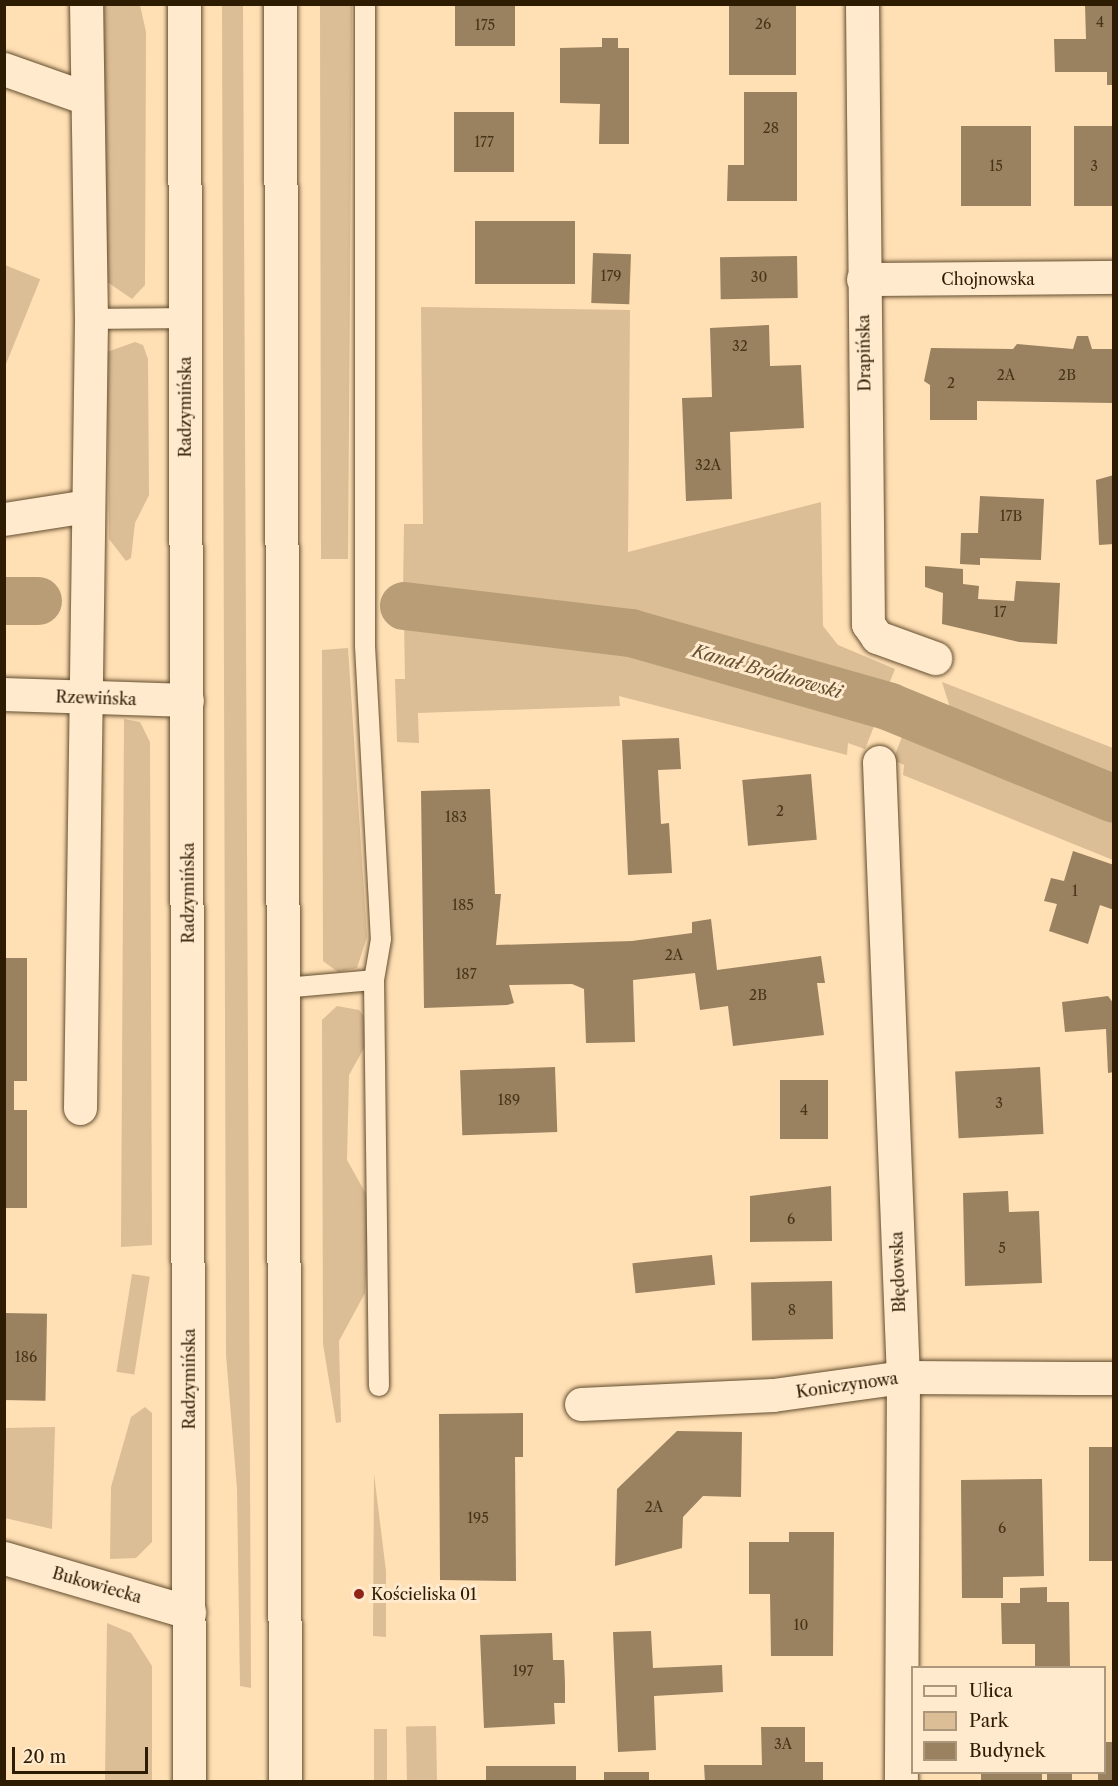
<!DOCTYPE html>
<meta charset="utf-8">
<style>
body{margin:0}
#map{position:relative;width:1118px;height:1786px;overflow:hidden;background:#ffdfb4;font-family:"Libre Caslon Text",serif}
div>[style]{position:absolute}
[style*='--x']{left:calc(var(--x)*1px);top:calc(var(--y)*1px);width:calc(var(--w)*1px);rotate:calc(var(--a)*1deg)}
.green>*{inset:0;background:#dbbe96;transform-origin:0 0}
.canal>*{height:48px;margin:-24px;padding:0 24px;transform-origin:24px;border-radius:24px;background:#b89d77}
.building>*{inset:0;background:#9a815f;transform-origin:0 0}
.roads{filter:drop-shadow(0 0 2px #624d2e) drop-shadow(0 0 2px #624d2e)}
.lane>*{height:20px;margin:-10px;padding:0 10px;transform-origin:10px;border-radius:10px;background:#ffeace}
.street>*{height:33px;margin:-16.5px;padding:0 16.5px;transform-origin:16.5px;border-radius:16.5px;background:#ffeace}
.secondary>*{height:33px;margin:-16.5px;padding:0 16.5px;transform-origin:16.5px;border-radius:16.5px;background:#ffeace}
.dots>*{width:16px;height:16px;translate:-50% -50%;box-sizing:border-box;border:3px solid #ffeace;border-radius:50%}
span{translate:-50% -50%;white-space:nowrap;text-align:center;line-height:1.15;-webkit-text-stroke:6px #ffeace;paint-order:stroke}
.number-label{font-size:14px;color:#483519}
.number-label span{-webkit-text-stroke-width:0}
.street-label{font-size:16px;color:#2d1c02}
.poi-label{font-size:16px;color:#2d1c02}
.left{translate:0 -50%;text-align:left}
.water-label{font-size:18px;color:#655031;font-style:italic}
.frame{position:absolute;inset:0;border:6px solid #2d1c02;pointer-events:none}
.legend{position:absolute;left:911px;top:1666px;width:195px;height:108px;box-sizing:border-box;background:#ffeace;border:2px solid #ab987c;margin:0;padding:8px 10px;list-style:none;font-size:18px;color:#2d1c02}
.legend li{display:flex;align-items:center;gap:12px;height:30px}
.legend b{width:30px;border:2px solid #ab987c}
.scale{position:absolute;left:12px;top:1747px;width:136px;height:27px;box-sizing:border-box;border:3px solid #2d1c02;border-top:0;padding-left:8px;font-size:18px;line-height:21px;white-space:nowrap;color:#2d1c02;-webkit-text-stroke:4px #ffeace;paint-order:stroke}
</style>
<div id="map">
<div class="green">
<i style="clip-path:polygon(104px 5px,140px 5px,146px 32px,145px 285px,132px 299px,103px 279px)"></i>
<i style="clip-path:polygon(222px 5px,243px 5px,251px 1688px,240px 1686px,237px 1489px,226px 1355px)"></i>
<i style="clip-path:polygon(320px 5px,352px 5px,348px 559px,321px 559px)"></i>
<i style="left:5px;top:265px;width:38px;height:232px;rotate:22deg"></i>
<i style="clip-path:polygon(421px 307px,630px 310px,628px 552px,821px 502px,823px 626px,838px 645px,895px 669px,885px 694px,725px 638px,607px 611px,403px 592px,404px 524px,423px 524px)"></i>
<i style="clip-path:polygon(135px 342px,143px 345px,148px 359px,149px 495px,135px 523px,131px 558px,126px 561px,109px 539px,107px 352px)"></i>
<i style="clip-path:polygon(404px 621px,607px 642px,876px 721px,865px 749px,848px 743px,847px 755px,619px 696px,620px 706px,418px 713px,419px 743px,397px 742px,395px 679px,405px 679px)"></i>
<i style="clip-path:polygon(348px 648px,367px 937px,357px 968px,338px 972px,323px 961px,322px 650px)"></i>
<i style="clip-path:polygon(942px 682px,1113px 748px,1113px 784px,953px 717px)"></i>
<i style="clip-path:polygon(124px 719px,140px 722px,150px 742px,152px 1245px,121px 1247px)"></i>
<i style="clip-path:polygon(905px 729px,1113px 815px,1113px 860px,903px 775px,904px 765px,893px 760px)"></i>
<i style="clip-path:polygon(337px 1006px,359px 1010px,366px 1019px,368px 1041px,349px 1075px,347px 1160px,370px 1201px,365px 1293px,339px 1341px,341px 1422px,336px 1423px,323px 1344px,322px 1020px)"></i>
<i style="left:132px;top:1274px;width:18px;height:99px;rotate:9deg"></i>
<i style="clip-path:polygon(145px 1407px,152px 1413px,152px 1542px,136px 1558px,110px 1559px,111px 1487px,131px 1417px)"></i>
<i style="clip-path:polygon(55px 1427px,52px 1529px,5px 1518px,5px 1428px)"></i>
<i style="clip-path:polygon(374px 1474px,386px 1571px,386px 1637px,373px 1636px)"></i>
<i style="clip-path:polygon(107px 1623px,131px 1633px,152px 1666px,152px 1781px,105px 1781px)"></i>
<i style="left:436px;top:1726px;width:55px;height:30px;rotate:89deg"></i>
<i style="left:374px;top:1729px;width:13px;height:52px"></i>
</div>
<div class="canal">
<i style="--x:4;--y:601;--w:34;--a:0"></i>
<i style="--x:404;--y:606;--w:229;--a:6.8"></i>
<i style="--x:631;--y:633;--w:269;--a:15.9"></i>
<i style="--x:890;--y:707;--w:242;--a:22.3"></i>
</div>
<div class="building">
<i style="left:455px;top:4px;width:60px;height:42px"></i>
<i style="left:729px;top:4px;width:67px;height:71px"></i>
<i style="clip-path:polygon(1085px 4px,1114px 5px,1114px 85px,1107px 85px,1107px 72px,1055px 72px,1054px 39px,1086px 39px)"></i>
<i style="clip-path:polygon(602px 38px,618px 38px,618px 48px,629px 48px,629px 144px,599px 144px,600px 104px,560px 103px,560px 48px,602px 47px)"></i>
<i style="clip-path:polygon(744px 92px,797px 92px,797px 201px,727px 201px,728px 165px,744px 165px)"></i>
<i style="left:454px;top:112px;width:60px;height:60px"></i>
<i style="left:1031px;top:126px;width:80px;height:70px;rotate:90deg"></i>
<i style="left:1114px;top:126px;width:80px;height:40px;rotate:90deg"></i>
<i style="left:575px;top:221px;width:63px;height:100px;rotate:90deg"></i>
<i style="left:593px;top:253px;width:38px;height:50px;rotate:2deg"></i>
<i style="left:797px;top:256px;width:42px;height:77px;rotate:89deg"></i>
<i style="clip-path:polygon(769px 325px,770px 366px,801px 365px,804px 428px,730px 432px,732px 499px,686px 501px,682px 398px,712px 397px,710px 328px)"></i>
<i style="clip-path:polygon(1077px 336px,1088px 336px,1092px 349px,1114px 349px,1114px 403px,977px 401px,977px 420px,930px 420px,930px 385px,924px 381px,931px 348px,1013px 349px,1017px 344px,1073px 349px)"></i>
<i style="clip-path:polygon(1114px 475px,1114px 544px,1099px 545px,1096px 480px)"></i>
<i style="clip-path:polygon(980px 496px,1044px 499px,1041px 560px,980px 558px,980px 565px,960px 564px,961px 533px,978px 533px)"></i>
<i style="clip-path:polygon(925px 566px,963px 569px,963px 584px,979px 586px,978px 599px,1014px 601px,1016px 581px,1060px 583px,1057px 644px,1019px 642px,942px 624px,943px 593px,925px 587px)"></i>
<i style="clip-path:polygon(679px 738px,681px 769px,658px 770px,661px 824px,669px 823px,672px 873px,628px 875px,622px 740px)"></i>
<i style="left:811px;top:774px;width:66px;height:69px;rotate:85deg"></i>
<i style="clip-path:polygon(490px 789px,495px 894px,501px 894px,496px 945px,632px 941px,692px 933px,692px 922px,711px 919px,717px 970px,821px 956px,825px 983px,817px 983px,824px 1035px,733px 1046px,728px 1006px,700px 1010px,695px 973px,633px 980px,635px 1042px,586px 1043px,584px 989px,572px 984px,509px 985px,514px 1003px,507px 1005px,424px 1008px,421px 791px)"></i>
<i style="clip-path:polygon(1073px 851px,1114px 865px,1114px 910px,1100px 905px,1088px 944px,1049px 931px,1057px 904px,1044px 901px,1051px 878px,1064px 881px)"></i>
<i style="clip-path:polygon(4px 958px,27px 958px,27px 1081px,14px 1081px,14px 1110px,27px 1110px,27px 1208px,4px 1208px)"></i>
<i style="clip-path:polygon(1108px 996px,1114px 1004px,1114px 1072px,1108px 1073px,1106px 1029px,1065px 1032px,1062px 1002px)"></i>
<i style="left:555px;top:1067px;width:65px;height:95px;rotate:88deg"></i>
<i style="left:1040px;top:1067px;width:67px;height:85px;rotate:87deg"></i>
<i style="left:828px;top:1080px;width:59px;height:48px;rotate:90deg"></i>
<i style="clip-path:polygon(831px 1186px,832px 1241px,750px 1242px,750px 1196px)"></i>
<i style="clip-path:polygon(1008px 1191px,1009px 1212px,1039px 1211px,1042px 1283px,965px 1286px,963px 1193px)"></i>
<i style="left:712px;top:1255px;width:30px;height:80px;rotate:84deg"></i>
<i style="left:832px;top:1281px;width:58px;height:81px;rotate:89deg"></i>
<i style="left:4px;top:1313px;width:43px;height:87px;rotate:1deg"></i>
<i style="clip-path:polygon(523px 1413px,523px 1457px,515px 1457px,516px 1581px,440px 1580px,439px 1414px)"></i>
<i style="clip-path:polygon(677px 1431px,742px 1432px,741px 1497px,703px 1496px,683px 1517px,682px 1548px,615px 1566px,617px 1489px)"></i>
<i style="left:1089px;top:1447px;width:25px;height:114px"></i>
<i style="clip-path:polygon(1042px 1479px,1044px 1576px,1003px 1577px,1003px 1598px,962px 1598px,961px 1480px)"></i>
<i style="clip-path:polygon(789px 1532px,834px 1532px,833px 1656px,771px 1656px,770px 1594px,749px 1594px,749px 1542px,789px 1542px)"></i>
<i style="clip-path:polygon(1047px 1587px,1047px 1602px,1069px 1602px,1070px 1668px,1035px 1668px,1035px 1644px,1002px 1644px,1001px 1603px,1020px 1603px,1020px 1588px)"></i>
<i style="clip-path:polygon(651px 1631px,653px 1668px,722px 1665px,723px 1692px,654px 1696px,656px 1750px,618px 1752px,613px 1632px)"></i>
<i style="clip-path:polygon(552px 1633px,553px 1660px,564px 1660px,565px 1683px,565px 1703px,554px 1703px,555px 1724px,484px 1728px,480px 1635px)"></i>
<i style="clip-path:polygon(761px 1727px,805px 1727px,805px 1762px,823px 1762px,823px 1782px,705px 1782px,704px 1765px,762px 1765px)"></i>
<i style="clip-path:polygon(1104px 1742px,1114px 1742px,1114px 1782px,1098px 1782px,1098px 1772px,1104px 1772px)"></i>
<i style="left:486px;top:1766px;width:90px;height:16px"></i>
<i style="left:649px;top:1772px;width:10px;height:45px;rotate:90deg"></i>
<i style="left:981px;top:1772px;width:61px;height:10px"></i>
<i style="left:1047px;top:1772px;width:25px;height:10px"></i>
</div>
<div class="roads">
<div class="lane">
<i style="--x:365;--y:4;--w:642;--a:90"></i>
<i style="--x:365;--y:646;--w:293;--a:86.9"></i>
<i style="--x:381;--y:939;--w:42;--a:99.7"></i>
<i style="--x:374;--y:980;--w:406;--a:89.3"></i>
<i style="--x:91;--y:319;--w:93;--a:-0.6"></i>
<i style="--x:284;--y:988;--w:90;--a:-5.1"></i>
</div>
<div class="street">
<i style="--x:862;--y:4;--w:620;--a:89.45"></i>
<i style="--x:868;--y:624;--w:16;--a:55"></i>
<i style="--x:877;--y:637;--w:62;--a:19.9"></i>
<i style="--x:4;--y:69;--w:87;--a:19.5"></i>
<i style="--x:863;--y:279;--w:251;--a:-0.5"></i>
<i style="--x:4;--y:519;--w:84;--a:-8.9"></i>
<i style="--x:4;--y:694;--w:183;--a:1.9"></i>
<i style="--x:879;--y:762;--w:615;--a:87.77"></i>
<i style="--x:903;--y:1377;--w:405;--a:90.3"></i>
<i style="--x:80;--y:1108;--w:789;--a:-89.2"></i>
<i style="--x:91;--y:319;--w:315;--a:-90.9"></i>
<i style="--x:581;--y:1404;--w:192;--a:-2.7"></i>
<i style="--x:773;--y:1395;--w:131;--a:-7.9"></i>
<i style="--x:903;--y:1377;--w:211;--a:0.3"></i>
<i style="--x:4;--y:1558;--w:193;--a:16.3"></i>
</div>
<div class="secondary">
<i style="--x:184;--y:4;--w:1778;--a:89.84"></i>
<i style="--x:280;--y:4;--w:1778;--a:89.84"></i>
</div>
</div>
<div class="dots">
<i style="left:359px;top:1594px;background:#8f2418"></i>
</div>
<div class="number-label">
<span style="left:1100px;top:22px">4</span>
<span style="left:763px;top:24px">26</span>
<span style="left:485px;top:25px">175</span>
<span style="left:771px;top:128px">28</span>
<span style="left:484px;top:142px">177</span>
<span style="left:996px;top:166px">15</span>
<span style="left:1094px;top:166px">3</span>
<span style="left:611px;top:276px">179</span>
<span style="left:759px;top:277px">30</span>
<span style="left:740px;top:346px">32</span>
<span style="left:1006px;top:375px">2A</span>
<span style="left:1067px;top:375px">2B</span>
<span style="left:951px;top:383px">2</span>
<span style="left:708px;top:465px">32A</span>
<span style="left:1011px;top:516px">17B</span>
<span style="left:1000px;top:612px">17</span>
<span style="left:780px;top:811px">2</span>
<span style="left:456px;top:817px">183</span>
<span style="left:1075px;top:891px">1</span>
<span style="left:463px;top:905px">185</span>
<span style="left:674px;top:955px">2A</span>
<span style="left:466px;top:974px">187</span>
<span style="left:758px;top:995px">2B</span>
<span style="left:509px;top:1100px">189</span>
<span style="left:999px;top:1103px">3</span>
<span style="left:804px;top:1110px">4</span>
<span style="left:791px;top:1219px">6</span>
<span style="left:1002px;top:1248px">5</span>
<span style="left:792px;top:1310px">8</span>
<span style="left:26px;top:1357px">186</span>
<span style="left:654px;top:1507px">2A</span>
<span style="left:478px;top:1518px">195</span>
<span style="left:1002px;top:1528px">6</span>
<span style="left:801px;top:1625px">10</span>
<span style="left:523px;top:1671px">197</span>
<span style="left:783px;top:1744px">3A</span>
</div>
<div class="street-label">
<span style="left:988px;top:279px">Chojnowska</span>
<span style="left:864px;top:353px;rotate:-91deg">Drapińska</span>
<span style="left:185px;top:407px;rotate:-90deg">Radzymińska</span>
<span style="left:96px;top:698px;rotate:2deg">Rzewińska</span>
<span style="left:188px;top:893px;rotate:-90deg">Radzymińska</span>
<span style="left:898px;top:1272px;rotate:-92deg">Błędowska</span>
<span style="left:189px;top:1379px;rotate:-90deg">Radzymińska</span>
<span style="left:847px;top:1385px;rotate:-8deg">Koniczynowa</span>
<span style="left:97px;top:1585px;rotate:16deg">Bukowiecka</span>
</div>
<div class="poi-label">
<span class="left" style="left:371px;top:1594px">Kościeliska 01</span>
</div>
<div class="water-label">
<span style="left:767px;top:672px;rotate:16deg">Kanał Bródnowski</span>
</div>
<div class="frame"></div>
<ul class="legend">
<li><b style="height:8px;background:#ffeace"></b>Ulica</li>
<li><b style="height:16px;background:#dbbe96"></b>Park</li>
<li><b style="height:16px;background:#9a815f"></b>Budynek</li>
</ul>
<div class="scale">20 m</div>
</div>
